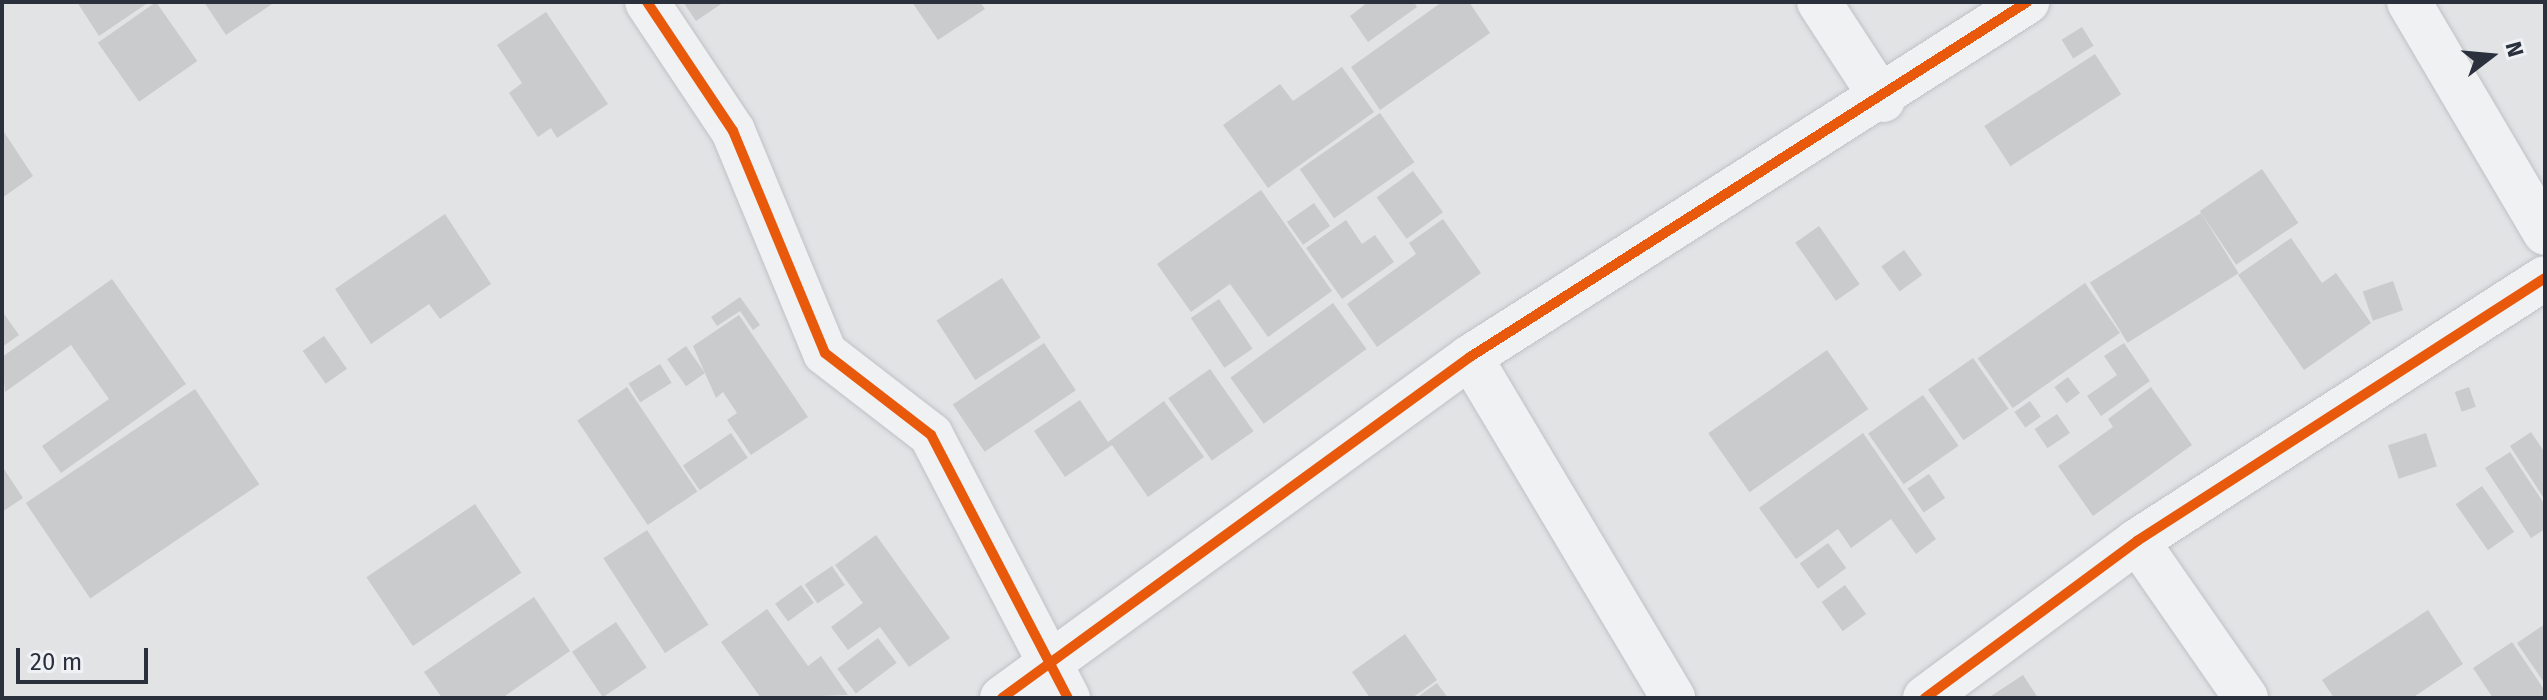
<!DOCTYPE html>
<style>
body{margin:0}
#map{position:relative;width:2547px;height:700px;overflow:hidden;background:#e1e3e5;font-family:"Fira Sans",sans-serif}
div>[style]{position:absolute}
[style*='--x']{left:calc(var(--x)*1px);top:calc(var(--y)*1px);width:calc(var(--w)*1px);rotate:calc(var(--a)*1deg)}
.building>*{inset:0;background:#c9cbcd;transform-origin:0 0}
.roads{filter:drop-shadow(0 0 2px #bfc1c3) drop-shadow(0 0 2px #bfc1c3)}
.minor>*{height:44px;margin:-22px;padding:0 22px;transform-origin:22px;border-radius:22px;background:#f0f1f3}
.cycleway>*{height:10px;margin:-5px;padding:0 5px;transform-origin:5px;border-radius:5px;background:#e8590c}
span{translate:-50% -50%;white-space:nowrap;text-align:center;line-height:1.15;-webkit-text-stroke:7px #eff1f5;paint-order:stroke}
.frame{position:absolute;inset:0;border:4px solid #2a313d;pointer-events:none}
.north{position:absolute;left:2451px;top:16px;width:80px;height:80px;-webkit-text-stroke:6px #eff1f5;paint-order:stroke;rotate:74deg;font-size:22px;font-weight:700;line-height:32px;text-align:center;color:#2a313d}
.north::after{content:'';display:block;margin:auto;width:28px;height:36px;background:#2a313d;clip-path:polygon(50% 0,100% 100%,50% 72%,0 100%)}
.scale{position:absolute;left:16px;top:648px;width:132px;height:36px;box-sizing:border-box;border:4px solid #2a313d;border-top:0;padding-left:10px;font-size:24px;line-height:28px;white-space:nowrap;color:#2a313d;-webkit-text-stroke:6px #eff1f5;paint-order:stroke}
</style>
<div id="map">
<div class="building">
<i style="clip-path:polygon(77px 2px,149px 2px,99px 36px)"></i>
<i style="left:156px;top:2px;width:72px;height:71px;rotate:55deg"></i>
<i style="clip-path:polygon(204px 2px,275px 2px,226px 35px)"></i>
<i style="clip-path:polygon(683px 2px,724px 2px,696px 21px)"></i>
<i style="clip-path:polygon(912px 2px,980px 2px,985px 9px,938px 40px)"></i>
<i style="clip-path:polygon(1368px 2px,1414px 2px,1417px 7px,1368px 42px,1350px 16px)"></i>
<i style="clip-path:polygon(1442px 2px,1469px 2px,1490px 33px,1380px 110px,1351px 67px)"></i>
<i style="clip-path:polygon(546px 12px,608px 104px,557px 138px,551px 128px,538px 137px,509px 93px,522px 83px,497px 45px)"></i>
<i style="left:2082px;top:27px;width:22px;height:24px;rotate:58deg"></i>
<i style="left:2095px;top:54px;width:48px;height:132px;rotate:57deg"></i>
<i style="clip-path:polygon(1342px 67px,1374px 112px,1268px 188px,1223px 125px,1280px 84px,1293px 101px)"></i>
<i style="left:1380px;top:113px;width:60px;height:98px;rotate:55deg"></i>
<i style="clip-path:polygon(2px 129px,33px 176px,2px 198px)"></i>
<i style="left:2262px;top:169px;width:65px;height:75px;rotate:56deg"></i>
<i style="left:1413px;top:171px;width:51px;height:45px;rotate:54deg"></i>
<i style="clip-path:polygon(1261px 190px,1332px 291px,1268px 337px,1230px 284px,1191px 312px,1157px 264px)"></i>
<i style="left:1314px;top:203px;width:28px;height:33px;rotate:55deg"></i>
<i style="left:2201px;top:213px;width:71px;height:131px;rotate:58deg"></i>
<i style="clip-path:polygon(445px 214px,491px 284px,440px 319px,429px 304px,371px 344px,335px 289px)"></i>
<i style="clip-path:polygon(1443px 219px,1481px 273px,1377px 347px,1347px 304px,1416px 254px,1409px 243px)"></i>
<i style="clip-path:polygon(1346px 220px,1362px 244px,1375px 235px,1394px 262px,1342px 299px,1306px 248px)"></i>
<i style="left:1819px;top:226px;width:71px;height:29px;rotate:55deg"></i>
<i style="clip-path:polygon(2291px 238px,2322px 283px,2336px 273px,2371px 323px,2304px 370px,2238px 275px)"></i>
<i style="left:1904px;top:250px;width:31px;height:28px;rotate:54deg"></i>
<i style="left:1002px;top:278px;width:71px;height:78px;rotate:57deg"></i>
<i style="clip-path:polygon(112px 279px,186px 384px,61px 473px,42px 446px,109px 399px,71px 345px,5px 392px,2px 357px)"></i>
<i style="left:2393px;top:281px;width:31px;height:32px;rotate:71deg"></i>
<i style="left:2085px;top:283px;width:61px;height:131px;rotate:55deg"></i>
<i style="clip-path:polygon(740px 297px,760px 325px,753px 330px,740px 311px,717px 326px,711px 317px)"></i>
<i style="left:1219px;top:299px;width:60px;height:34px;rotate:56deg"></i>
<i style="left:1333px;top:303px;width:57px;height:127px;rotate:54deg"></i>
<i style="clip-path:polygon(2px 311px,19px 335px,2px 347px)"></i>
<i style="clip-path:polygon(739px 315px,808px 417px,751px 455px,727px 420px,737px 413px,723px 392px,716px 398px,693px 346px)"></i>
<i style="left:324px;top:336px;width:40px;height:26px;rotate:55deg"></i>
<i style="left:1044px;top:343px;width:57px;height:110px;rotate:56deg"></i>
<i style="clip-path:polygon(2124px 343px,2150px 381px,2101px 416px,2087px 396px,2117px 375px,2104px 356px)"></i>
<i style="left:686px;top:346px;width:33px;height:23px;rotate:55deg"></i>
<i style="left:1827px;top:350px;width:72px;height:145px;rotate:55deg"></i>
<i style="left:1973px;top:358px;width:62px;height:55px;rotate:55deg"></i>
<i style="left:660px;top:364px;width:22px;height:37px;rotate:58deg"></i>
<i style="left:1210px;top:369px;width:76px;height:51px;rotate:55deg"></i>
<i style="left:2068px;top:377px;width:20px;height:17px;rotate:53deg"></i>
<i style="left:627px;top:387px;width:126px;height:60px;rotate:56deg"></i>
<i style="clip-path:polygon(2151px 387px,2192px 445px,2093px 516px,2058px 466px,2113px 427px,2108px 419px)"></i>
<i style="left:2469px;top:387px;width:21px;height:15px;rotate:71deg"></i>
<i style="left:195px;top:389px;width:115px;height:204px;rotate:56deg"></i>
<i style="left:1923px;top:395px;width:62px;height:67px;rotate:55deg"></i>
<i style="clip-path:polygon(1080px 400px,1108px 442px,1164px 401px,1204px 457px,1148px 497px,1112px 445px,1065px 477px,1034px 431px)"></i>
<i style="left:2030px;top:401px;width:19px;height:19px;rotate:55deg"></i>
<i style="left:2057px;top:414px;width:23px;height:27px;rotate:56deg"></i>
<i style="clip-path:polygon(2531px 432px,2545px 453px,2545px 500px,2510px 446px)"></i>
<i style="left:731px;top:433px;width:30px;height:58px;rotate:56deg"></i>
<i style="clip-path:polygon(1863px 433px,1936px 539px,1916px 554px,1891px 519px,1851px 548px,1838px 529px,1796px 559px,1759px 508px)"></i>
<i style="left:2426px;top:433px;width:35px;height:40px;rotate:72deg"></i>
<i style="clip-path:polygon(2510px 452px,2545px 505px,2545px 529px,2531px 538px,2485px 468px)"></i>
<i style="clip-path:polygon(2px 466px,23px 498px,2px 512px)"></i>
<i style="left:1929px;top:474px;width:29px;height:26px;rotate:56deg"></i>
<i style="left:2482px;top:486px;width:56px;height:32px;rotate:55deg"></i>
<i style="left:475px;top:504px;width:83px;height:131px;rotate:56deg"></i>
<i style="left:647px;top:530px;width:113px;height:52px;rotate:57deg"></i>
<i style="clip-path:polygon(876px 535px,950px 638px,909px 667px,880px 627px,848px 650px,831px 627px,863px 603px,835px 565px)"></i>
<i style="left:1828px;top:543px;width:31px;height:35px;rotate:54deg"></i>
<i style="left:832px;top:566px;width:23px;height:33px;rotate:56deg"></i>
<i style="left:801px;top:585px;width:22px;height:32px;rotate:54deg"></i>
<i style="left:1845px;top:585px;width:36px;height:29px;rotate:54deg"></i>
<i style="clip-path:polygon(534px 597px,570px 651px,502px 698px,442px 698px,424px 672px)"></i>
<i style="clip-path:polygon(767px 609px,808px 666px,821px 656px,848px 695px,761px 698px,721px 642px)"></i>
<i style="clip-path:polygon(2428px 610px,2463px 664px,2412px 698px,2334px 698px,2322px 680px)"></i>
<i style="left:616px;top:622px;width:55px;height:53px;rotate:56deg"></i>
<i style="clip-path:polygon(2545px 624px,2545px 684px,2517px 643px)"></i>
<i style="clip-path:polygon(1405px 634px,1437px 680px,1412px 698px,1370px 698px,1352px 672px)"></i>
<i style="left:878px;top:638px;width:31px;height:51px;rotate:53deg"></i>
<i style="clip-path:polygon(2512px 642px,2545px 691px,2545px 698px,2493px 698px,2473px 668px)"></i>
<i style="clip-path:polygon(2023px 675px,2038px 698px,1988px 698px)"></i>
<i style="clip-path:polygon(1437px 683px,1448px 698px,1416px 698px)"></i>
</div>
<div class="roads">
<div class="minor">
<i style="--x:647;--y:2;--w:155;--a:56.3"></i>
<i style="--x:733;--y:131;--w:240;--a:67.5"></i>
<i style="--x:825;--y:353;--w:134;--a:37.7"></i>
<i style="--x:931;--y:435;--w:297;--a:62.5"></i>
<i style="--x:1819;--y:2;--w:117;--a:56.9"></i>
<i style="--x:2409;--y:2;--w:268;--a:59.5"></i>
<i style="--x:1470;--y:357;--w:397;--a:59.2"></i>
<i style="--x:2137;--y:541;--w:191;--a:55.2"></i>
<i style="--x:1002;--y:698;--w:579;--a:-36.08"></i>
<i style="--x:1470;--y:357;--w:661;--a:-32.51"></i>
<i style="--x:1925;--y:698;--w:264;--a:-36.5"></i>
<i style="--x:2137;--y:541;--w:485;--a:-32.8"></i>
</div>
</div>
<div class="cycleway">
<i style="--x:647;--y:2;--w:155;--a:56.3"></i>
<i style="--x:733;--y:131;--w:240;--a:67.5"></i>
<i style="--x:825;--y:353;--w:134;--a:37.7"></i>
<i style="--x:931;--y:435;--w:297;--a:62.5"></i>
<i style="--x:1002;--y:698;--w:579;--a:-36.08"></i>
<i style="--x:1470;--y:357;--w:661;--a:-32.51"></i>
<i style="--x:1925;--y:698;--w:264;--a:-36.5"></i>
<i style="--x:2137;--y:541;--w:485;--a:-32.8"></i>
</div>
<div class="frame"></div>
<div class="north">N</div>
<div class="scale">20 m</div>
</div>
